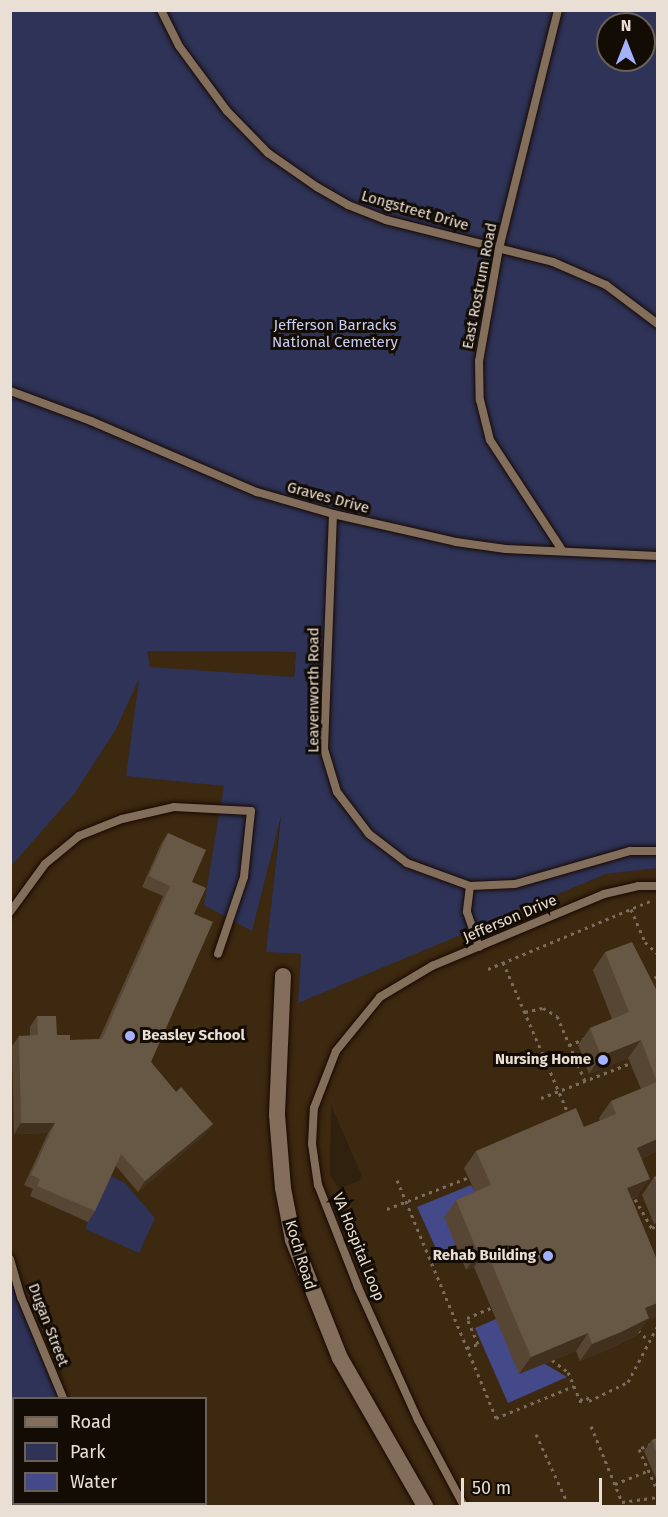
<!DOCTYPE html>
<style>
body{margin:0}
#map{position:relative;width:668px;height:1517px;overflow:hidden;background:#30200e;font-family:"Fira Sans",sans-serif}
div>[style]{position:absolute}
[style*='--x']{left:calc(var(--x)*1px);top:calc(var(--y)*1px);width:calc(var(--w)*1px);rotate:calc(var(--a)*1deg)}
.built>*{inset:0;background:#3d2810}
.green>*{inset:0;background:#2e3357}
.water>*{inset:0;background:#444a89}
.pier>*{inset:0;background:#30200e}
.path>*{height:3px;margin-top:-1.5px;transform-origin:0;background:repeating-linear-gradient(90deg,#7b6d5e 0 3px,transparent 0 7.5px)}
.roads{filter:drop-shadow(0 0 2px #180900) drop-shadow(0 0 2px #180900)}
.service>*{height:8px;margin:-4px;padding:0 4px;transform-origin:4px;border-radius:4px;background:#826e5a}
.minor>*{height:16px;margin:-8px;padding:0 8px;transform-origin:8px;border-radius:8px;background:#826e5a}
.wall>*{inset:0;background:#574634}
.shaded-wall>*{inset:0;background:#41301e}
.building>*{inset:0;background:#675745}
.dots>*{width:16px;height:16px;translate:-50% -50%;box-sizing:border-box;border:3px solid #130c05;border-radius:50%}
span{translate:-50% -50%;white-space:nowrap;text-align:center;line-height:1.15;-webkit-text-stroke:6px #130c05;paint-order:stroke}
.street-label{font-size:15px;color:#eadfd4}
.park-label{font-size:15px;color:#c7cef4}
.poi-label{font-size:15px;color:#eadfd4;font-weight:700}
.left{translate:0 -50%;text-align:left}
.right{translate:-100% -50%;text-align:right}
.frame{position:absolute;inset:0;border:12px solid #eadfd4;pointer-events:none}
.legend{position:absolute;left:12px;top:1397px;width:195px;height:108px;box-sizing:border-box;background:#130c05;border:2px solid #696058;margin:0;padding:8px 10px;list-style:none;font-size:18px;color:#eadfd4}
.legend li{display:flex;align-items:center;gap:12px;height:30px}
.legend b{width:30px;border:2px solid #696058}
.north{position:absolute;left:596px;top:12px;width:60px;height:60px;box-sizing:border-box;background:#130c05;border:2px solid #696058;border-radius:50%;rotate:0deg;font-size:16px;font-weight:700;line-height:24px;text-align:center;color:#eadfd4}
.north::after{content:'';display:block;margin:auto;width:21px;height:27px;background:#a5b1fc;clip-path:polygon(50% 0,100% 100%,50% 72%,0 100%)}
.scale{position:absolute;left:461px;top:1478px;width:141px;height:27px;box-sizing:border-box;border:3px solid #eadfd4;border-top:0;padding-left:8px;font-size:18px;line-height:21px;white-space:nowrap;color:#eadfd4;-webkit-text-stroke:4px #130c05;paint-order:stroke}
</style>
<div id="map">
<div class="built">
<i style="clip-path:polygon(evenodd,11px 649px,296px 652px,267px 952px,301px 954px,298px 1002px,606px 874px,657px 868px,657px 1506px,11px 1506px,11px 649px,14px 1398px,206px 1398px,206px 1504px,14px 1504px,14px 1398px)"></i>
</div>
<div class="green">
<i style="clip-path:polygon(evenodd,10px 11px,657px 11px,657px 868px,606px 874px,298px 1003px,301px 954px,266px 952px,281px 816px,252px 931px,204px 905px,224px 786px,126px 776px,139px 679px,116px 729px,75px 793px,13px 864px,11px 863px,10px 11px,608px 24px,644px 24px,644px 60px,608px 60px,608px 24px,10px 11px,147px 651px,296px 652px,294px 677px,150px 667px,147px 651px)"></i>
<i style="clip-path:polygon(109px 1175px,125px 1183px,155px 1218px,139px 1253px,85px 1229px)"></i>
<i style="clip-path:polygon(10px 1279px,62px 1398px,14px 1398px,14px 1504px,147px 1506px,11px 1506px)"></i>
</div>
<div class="water">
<i style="clip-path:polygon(526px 1168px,445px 1217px,456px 1245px,438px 1253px,417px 1207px,471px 1185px,474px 1190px)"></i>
<i style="clip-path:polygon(496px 1319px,545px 1364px,567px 1377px,508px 1403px,475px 1328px)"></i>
</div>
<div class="pier">
<i style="clip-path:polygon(331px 1105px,361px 1174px,360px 1180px,339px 1189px,330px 1175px)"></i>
</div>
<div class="path">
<i style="--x:631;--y:909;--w:36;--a:67"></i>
<i style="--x:645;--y:942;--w:18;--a:43"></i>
<i style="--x:503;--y:962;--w:167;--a:66.7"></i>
<i style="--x:488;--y:969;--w:178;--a:-22.8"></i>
<i style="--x:648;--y:981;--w:11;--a:-27"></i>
<i style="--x:525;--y:1012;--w:18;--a:-13"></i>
<i style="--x:543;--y:1008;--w:16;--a:30"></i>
<i style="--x:557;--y:1016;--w:71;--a:66.7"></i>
<i style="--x:569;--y:1045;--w:16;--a:-22"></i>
<i style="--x:541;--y:1098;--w:97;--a:-21.3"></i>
<i style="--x:397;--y:1180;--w:258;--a:67.4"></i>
<i style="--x:496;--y:1418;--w:84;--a:-22.3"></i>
<i style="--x:635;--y:1199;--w:34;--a:60"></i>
<i style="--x:652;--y:1228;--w:7;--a:-27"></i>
<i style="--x:387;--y:1209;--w:88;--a:-21.3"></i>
<i style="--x:638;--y:1330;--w:13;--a:45"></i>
<i style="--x:467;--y:1348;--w:12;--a:-20"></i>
<i style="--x:478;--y:1344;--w:28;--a:-113"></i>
<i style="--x:467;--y:1318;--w:26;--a:-23"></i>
<i style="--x:552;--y:1360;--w:20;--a:37"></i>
<i style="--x:568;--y:1372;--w:34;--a:67"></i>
<i style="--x:580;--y:1400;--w:8;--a:-23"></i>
<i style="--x:587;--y:1397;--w:4;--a:63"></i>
<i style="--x:589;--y:1401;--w:43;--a:-26"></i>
<i style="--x:628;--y:1382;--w:64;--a:-62.2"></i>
<i style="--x:591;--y:1426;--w:82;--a:67.8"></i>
<i style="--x:622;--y:1502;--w:36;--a:-8"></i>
<i style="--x:536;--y:1434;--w:79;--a:65.4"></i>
<i style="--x:658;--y:1441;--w:21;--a:157"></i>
<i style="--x:639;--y:1449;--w:47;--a:66.2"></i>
<i style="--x:615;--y:1484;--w:35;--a:-22"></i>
</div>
<div class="roads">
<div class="service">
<i style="--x:161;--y:10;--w:40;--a:63.4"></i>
<i style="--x:179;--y:46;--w:81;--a:53.6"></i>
<i style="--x:227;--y:111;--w:59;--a:45.7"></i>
<i style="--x:268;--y:153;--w:60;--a:34.8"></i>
<i style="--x:317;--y:187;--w:36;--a:30"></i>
<i style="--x:348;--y:205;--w:41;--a:21.5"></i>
<i style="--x:386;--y:220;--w:172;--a:14.1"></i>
<i style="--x:553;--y:262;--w:58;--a:23.5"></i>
<i style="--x:606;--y:285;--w:65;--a:36.9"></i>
<i style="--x:558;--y:10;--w:245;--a:103.9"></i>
<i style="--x:499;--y:248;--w:115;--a:100"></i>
<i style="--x:479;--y:361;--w:39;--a:89"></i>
<i style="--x:480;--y:400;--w:41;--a:76"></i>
<i style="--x:490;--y:440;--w:131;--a:56.8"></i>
<i style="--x:10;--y:391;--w:86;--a:20.3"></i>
<i style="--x:91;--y:421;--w:181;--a:23.2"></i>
<i style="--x:257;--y:492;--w:79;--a:16.1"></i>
<i style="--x:333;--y:514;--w:126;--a:12.8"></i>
<i style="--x:456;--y:542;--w:50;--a:8"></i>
<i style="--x:506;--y:549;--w:152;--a:2.6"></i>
<i style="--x:333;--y:514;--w:235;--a:92.2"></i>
<i style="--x:324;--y:749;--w:45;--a:73.2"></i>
<i style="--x:337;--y:792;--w:53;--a:52.7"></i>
<i style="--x:369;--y:834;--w:48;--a:37.3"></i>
<i style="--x:407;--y:863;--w:67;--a:20.1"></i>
<i style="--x:470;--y:886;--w:45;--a:-2.5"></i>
<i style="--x:515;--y:884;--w:120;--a:-16"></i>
<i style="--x:630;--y:851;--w:28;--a:0"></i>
<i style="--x:470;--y:886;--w:26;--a:97"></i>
<i style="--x:467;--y:912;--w:37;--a:71"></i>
<i style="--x:10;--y:912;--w:59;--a:-53.9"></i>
<i style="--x:45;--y:864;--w:44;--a:-39.5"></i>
<i style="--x:79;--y:836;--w:46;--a:-21.6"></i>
<i style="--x:122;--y:819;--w:53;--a:-13"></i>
<i style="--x:174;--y:807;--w:77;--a:3"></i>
<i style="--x:251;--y:811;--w:66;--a:96.1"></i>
<i style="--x:244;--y:877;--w:81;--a:108.7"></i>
<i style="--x:10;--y:1259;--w:40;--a:74"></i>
<i style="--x:21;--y:1297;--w:109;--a:67.4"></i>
<i style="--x:143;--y:1504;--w:4;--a:34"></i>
<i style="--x:464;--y:1506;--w:98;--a:-118.1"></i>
<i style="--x:418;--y:1420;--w:146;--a:-114.3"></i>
<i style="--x:358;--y:1287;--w:110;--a:-111.4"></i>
<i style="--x:318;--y:1185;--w:41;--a:-98.3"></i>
<i style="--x:312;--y:1144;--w:36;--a:-87"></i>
<i style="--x:314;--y:1108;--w:61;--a:-68.9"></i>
<i style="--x:336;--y:1051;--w:70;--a:-50.8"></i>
<i style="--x:380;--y:997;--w:61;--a:-30.8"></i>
<i style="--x:432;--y:966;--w:186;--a:-22.7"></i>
<i style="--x:604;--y:894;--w:35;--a:-13"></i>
<i style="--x:638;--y:886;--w:20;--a:0"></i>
</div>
<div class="minor">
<i style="--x:283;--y:976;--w:139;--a:92.5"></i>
<i style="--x:277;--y:1115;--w:73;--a:85.3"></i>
<i style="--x:283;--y:1188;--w:53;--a:79.1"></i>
<i style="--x:293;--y:1240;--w:127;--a:68.3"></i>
<i style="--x:340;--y:1358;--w:171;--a:60.1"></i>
</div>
</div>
<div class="wall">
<i style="clip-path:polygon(168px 833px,192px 882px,194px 914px,151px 1062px,176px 1092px,213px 1124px,205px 1134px,138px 1192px,116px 1166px,95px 1211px,88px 1222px,30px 1196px,33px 1189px,24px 1185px,48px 1133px,14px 1134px,12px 1046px,19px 1036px,30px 1036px,30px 1027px,37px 1016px,57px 1035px,70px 1040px,99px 1039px,163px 896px,142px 887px,161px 844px)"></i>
<i style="clip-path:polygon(605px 952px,657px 991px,657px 990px,657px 1151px,642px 1158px,638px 1196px,632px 1199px,657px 1260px,657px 1316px,647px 1320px,637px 1335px,609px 1349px,580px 1361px,576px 1351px,519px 1374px,474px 1267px,466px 1270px,444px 1217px,456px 1200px,475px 1192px,464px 1168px,476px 1151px,584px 1127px,600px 1121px,599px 1118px,611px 1101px,641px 1089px,628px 1058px,589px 1074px,578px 1045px,590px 1028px,612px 1019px,593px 970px)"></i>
<i style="clip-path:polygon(657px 1176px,657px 1222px,654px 1224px,642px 1195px,654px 1177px)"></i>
<i style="clip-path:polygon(657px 1438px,657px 1481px,644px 1451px,652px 1440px)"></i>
</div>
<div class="shaded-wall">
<i style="clip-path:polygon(641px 1040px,628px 1058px,589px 1074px,601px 1056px)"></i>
<i style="clip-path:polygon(21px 1123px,55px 1123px,48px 1133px,14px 1134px)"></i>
<i style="clip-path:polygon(213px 1124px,205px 1134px,138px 1192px,145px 1181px)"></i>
<i style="clip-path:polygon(657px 1139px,657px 1151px,625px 1165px,637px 1148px)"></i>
<i style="clip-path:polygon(650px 1179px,638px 1196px,615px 1206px,627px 1188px)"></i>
<i style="clip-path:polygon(486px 1250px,474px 1267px,466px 1270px,478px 1253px)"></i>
<i style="clip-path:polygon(657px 1303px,657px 1316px,647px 1320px,637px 1335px,609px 1349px,580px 1361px,592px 1344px,645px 1308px)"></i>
<i style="clip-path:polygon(588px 1333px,576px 1351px,519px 1374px,531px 1357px)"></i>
</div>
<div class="building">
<i style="clip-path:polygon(168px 833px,206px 850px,192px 882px,206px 888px,194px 914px,213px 922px,151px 1062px,176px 1092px,181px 1087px,213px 1124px,145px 1181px,121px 1154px,95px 1211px,37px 1186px,40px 1179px,31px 1175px,55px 1123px,21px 1123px,19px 1036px,38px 1035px,37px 1016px,56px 1016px,57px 1035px,70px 1035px,70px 1040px,102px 1039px,170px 886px,149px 876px)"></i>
<i style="clip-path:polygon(632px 942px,657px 991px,657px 990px,657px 1082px,641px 1040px,601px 1056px,590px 1028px,629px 1012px,605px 952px)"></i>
<i style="clip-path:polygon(657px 1082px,657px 1139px,637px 1148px,650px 1179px,627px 1188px,657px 1260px,657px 1303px,645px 1308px,649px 1318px,621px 1332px,592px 1344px,588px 1333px,531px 1357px,486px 1250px,478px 1253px,456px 1200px,491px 1185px,476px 1151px,576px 1108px,584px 1127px,616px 1114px,611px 1101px)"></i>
<i style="clip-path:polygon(657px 1176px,657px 1185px,654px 1177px)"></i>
<i style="clip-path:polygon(657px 1438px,657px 1454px,652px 1440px)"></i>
</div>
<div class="dots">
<i style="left:130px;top:1036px;background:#a5b1fc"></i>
<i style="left:603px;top:1060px;background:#a5b1fc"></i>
<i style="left:548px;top:1256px;background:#a5b1fc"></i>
</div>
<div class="street-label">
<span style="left:415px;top:211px;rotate:16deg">Longstreet Drive</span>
<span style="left:480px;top:286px;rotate:-79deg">East Rostrum Road</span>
<span style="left:328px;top:498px;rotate:15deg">Graves Drive</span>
<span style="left:314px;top:690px;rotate:-90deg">Leavenworth Road</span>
<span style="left:510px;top:919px;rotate:-23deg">Jefferson Drive</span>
<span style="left:358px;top:1247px;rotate:68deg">VA Hospital Loop</span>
<span style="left:300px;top:1255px;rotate:73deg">Koch Road</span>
<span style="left:48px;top:1325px;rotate:69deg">Dugan Street</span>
</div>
<div class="park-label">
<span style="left:335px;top:334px">Jefferson Barracks<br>National Cemetery</span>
</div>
<div class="poi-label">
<span class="left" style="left:142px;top:1036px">Beasley School</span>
<span class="right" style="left:591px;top:1060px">Nursing Home</span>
<span class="right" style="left:536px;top:1256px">Rehab Building</span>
</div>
<div class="frame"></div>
<ul class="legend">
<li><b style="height:8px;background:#826e5a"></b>Road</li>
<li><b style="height:16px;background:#2e3357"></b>Park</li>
<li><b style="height:16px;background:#444a89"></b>Water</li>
</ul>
<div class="north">N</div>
<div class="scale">50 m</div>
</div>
